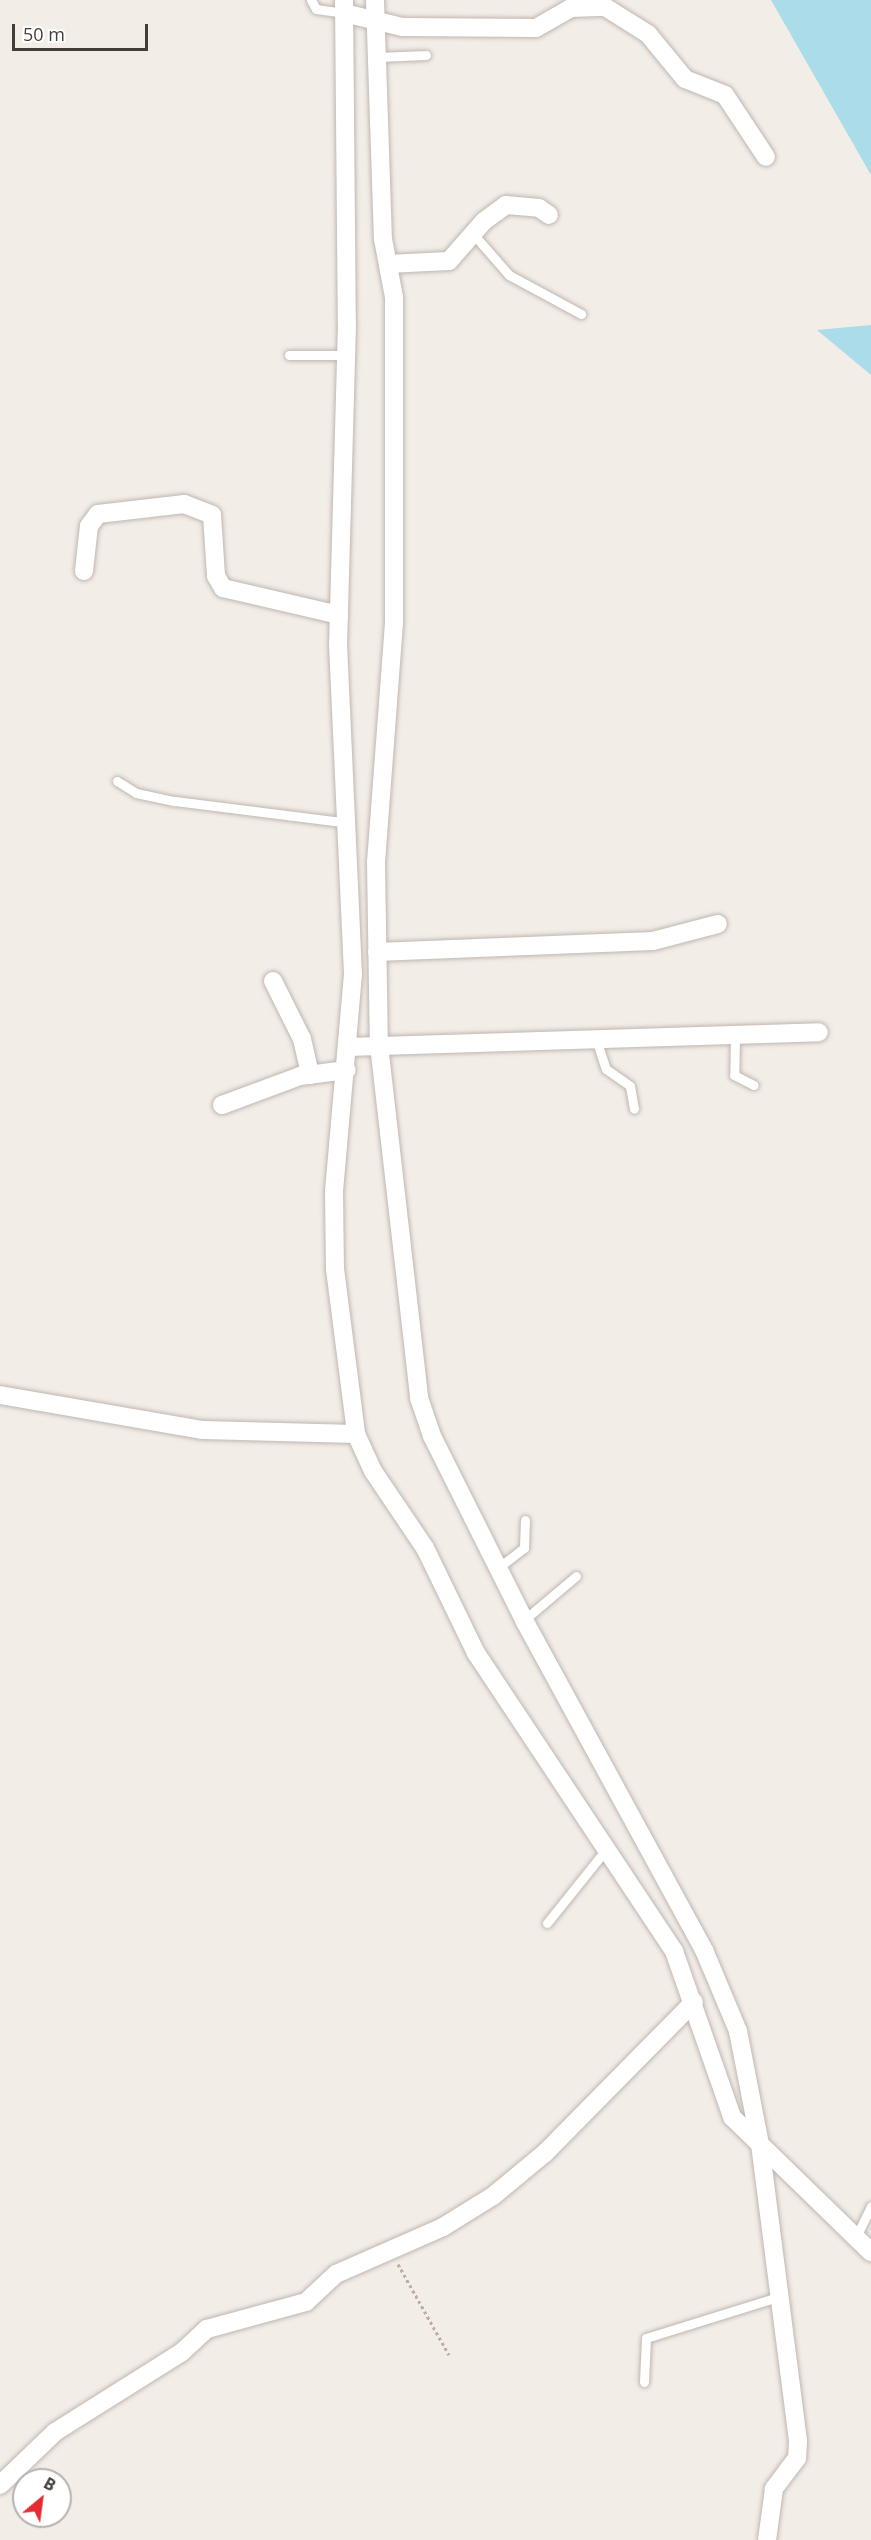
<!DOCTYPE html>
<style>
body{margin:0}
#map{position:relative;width:871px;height:2540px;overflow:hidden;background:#f3ede8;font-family:"Open Sans",sans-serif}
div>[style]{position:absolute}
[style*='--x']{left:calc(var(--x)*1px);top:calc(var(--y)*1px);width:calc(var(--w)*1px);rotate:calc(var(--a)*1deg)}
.water>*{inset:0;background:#aadcea}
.path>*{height:3px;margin-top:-1.5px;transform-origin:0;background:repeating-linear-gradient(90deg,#beac9e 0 3px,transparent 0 6px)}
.roads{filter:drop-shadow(0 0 2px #c0b6af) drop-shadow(0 0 2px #c0b6af)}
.lane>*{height:9px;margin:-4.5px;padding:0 4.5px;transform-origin:4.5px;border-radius:4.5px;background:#fff}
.street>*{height:18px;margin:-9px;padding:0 9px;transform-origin:9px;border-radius:9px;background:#fff}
span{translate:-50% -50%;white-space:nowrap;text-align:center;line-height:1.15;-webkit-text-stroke:4.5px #fff;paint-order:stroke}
.north{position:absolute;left:12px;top:2468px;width:60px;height:60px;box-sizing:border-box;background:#fff;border:2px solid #b5b1af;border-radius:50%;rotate:29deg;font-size:16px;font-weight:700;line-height:24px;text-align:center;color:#453d38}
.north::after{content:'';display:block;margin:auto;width:21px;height:27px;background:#e72b34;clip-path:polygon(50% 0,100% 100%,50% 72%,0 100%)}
.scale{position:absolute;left:12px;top:24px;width:136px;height:27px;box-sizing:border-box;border:3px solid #453d38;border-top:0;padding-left:8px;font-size:18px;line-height:21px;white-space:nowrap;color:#453d38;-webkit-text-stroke:4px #fff;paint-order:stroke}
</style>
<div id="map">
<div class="water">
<i style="clip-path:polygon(771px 0,871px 0,871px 175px)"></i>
<i style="clip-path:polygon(871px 325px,871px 375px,817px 330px)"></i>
</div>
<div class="path">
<i style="--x:398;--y:2264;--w:104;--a:60.7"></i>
</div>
<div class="roads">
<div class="lane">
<i style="--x:311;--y:0;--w:10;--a:61"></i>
<i style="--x:316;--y:9;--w:28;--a:8"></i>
<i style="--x:378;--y:57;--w:48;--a:-2.4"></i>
<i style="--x:475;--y:236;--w:52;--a:48.9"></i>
<i style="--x:509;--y:275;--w:82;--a:28.4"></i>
<i style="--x:289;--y:355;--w:57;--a:0"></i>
<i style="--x:117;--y:781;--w:22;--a:32"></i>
<i style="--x:136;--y:793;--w:40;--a:12"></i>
<i style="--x:175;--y:801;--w:174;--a:7.2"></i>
<i style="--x:735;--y:1036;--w:39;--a:91"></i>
<i style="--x:734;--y:1075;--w:22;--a:27"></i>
<i style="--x:597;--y:1042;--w:28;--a:72"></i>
<i style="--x:606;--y:1069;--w:29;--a:35"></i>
<i style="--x:630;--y:1086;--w:23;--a:80"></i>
<i style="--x:498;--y:1568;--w:33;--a:-38"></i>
<i style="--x:524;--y:1548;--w:28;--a:-88"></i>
<i style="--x:524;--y:1620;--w:68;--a:-40.2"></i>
<i style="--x:547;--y:1923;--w:96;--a:-51.3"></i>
<i style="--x:856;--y:2237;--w:34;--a:-64"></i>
<i style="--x:644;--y:2382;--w:44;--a:-87.4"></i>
<i style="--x:646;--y:2338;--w:138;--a:-17.3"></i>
</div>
<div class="street">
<i style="--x:344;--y:0;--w:324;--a:89.5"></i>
<i style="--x:347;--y:324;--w:320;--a:91.6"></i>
<i style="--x:338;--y:644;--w:330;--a:87.4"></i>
<i style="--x:353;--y:974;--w:218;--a:95"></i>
<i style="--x:334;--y:1191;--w:78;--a:89.3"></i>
<i style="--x:335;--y:1269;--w:166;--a:82.7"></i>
<i style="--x:356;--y:1434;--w:41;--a:65.3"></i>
<i style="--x:373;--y:1471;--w:93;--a:56"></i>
<i style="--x:425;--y:1548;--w:117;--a:64.1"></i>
<i style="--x:476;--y:1653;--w:358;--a:56.4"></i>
<i style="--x:674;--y:1951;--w:176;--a:70.7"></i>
<i style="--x:732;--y:2117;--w:194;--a:44.2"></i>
<i style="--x:375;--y:0;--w:239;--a:88.1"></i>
<i style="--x:383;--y:239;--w:59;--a:79.3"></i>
<i style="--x:394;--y:297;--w:326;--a:90"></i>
<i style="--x:394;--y:623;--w:240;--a:94.3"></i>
<i style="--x:376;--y:862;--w:183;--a:89.1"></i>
<i style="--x:379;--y:1045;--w:355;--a:83.5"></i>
<i style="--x:419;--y:1398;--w:40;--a:71.1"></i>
<i style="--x:432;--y:1436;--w:206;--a:63.4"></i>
<i style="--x:524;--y:1620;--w:376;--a:61.4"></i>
<i style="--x:704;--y:1950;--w:88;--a:67.2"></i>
<i style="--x:738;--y:2031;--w:115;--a:79"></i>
<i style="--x:760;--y:2144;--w:299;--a:82.7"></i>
<i style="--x:798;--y:2441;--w:17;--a:93"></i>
<i style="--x:797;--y:2458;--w:39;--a:127"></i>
<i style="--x:774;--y:2489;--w:51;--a:97.8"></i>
<i style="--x:344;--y:13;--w:60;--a:13.6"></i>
<i style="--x:402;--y:27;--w:134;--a:0.4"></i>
<i style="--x:536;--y:28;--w:40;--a:-29.7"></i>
<i style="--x:571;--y:8;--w:34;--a:-2"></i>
<i style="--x:605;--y:7;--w:51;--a:32.1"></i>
<i style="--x:648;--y:34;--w:58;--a:50.6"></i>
<i style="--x:685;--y:79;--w:43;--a:21.8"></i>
<i style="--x:725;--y:95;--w:74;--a:56.5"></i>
<i style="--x:388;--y:264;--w:61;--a:-2.8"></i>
<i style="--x:449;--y:261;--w:53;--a:-48.8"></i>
<i style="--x:484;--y:221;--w:27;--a:-36"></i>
<i style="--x:506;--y:205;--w:33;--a:5"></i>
<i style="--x:539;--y:208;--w:12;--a:35"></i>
<i style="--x:84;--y:571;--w:45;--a:-83.7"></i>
<i style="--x:89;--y:526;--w:15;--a:-53"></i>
<i style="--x:98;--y:514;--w:87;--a:-6.6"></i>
<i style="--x:184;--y:504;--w:30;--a:21"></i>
<i style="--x:212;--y:515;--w:61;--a:86.2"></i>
<i style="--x:216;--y:576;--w:14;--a:60"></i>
<i style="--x:223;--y:588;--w:119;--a:13.1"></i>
<i style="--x:377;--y:952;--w:276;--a:-2.3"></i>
<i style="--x:653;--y:941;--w:67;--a:-14.7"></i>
<i style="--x:273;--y:981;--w:65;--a:63.4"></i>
<i style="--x:302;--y:1039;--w:37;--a:77"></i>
<i style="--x:349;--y:1047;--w:470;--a:-1.8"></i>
<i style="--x:222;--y:1105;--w:83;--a:-20.4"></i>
<i style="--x:300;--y:1076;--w:47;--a:-7.3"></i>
<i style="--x:0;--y:1395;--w:206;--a:9.8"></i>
<i style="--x:203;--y:1430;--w:153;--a:1.5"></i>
<i style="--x:0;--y:2485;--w:76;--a:-43.9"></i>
<i style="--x:55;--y:2432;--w:150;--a:-32.2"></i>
<i style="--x:182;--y:2352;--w:34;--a:-43"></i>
<i style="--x:207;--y:2329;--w:103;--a:-15.3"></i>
<i style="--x:306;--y:2302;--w:41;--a:-43"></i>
<i style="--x:336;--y:2274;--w:117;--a:-23.7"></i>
<i style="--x:443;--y:2227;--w:59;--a:-31.8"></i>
<i style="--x:493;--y:2196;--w:67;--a:-39.6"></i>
<i style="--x:545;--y:2153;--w:212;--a:-45.4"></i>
</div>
</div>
<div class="north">B</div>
<div class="scale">50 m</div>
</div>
